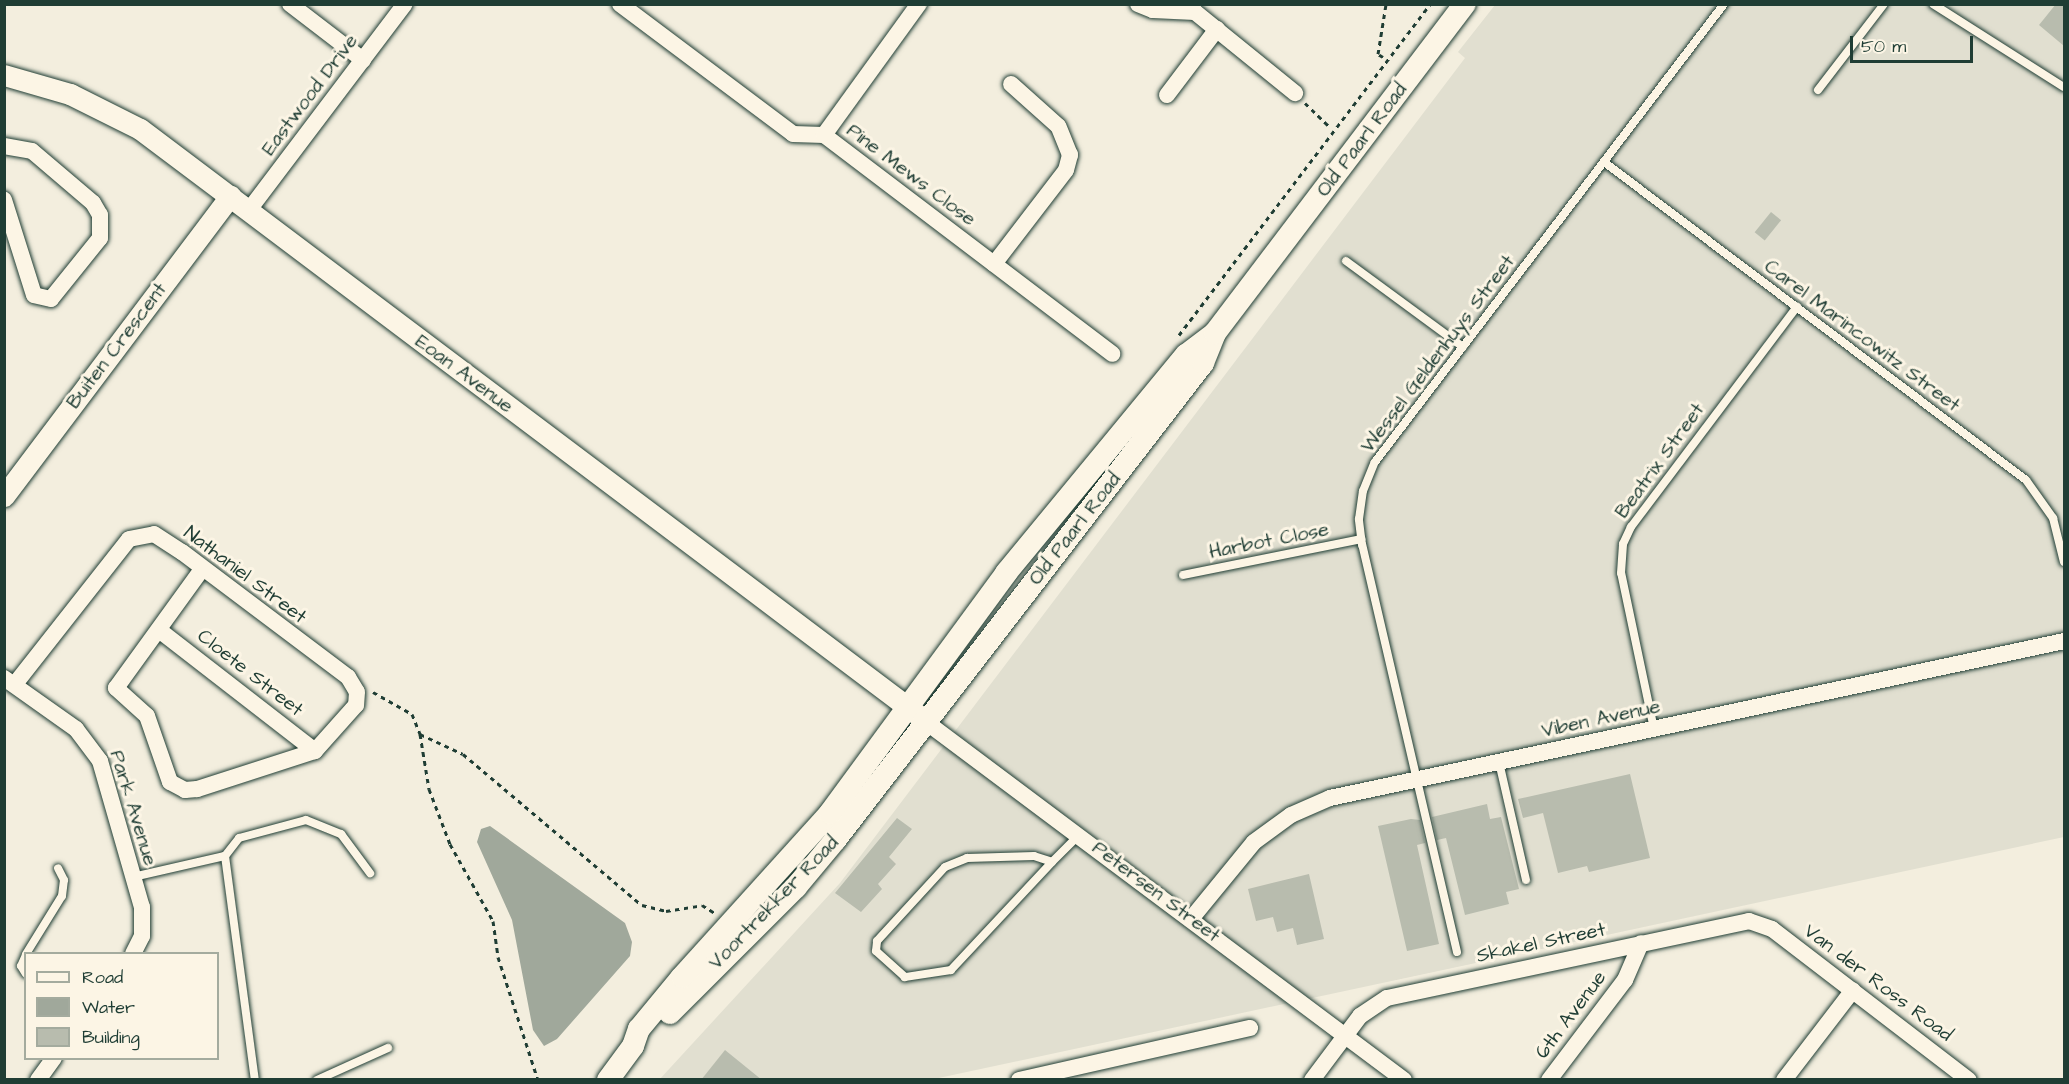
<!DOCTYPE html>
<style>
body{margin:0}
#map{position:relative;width:2069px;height:1084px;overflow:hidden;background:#f3eede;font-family:"Architects Daughter",sans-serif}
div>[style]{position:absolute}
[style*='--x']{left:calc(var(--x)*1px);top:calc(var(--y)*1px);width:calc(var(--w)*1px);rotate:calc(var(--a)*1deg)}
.built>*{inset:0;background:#e1dfd0}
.water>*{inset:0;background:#a0a89b}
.building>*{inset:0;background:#b8bcae;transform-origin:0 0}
.path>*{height:3px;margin-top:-1.5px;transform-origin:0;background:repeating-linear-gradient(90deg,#1f3d34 0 4.5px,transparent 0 9px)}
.roads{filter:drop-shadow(0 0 2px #1f3d34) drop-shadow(0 0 2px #1f3d34)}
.service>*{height:8px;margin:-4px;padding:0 4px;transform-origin:4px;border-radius:4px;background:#fcf5e5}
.minor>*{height:16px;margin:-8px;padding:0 8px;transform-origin:8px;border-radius:8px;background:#fcf5e5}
.tertiary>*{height:21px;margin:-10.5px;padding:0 10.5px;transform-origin:10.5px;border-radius:10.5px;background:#fcf5e5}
.secondary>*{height:22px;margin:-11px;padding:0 11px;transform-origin:11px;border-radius:11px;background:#fcf5e5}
span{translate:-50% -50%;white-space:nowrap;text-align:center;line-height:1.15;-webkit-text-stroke:6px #fcf5e5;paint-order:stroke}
.street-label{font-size:20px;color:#1f3d34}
.frame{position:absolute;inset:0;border:6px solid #1f3d34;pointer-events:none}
.legend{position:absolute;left:24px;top:952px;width:195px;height:108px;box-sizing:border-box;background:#fcf5e5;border:2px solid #a4ab9e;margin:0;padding:8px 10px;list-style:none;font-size:18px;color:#1f3d34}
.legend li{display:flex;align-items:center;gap:12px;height:30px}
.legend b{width:30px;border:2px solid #a4ab9e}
.scale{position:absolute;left:1850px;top:36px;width:123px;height:27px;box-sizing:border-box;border:3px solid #1f3d34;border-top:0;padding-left:8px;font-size:18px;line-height:21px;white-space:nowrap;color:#1f3d34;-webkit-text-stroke:4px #fcf5e5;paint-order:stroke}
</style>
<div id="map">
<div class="built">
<i style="clip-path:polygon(1495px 5px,2064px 5px,2064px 837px,934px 1079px,659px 1080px,840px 883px,1465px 58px,1458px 52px)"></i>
</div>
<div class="water">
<i style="clip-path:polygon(490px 826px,625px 923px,632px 942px,630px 956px,557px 1039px,544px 1046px,533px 1030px,512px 920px,477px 842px,481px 829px)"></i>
</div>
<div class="building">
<i style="clip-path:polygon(2056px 4px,2064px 4px,2064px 46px,2039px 25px)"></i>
<i style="left:1771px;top:212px;width:13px;height:26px;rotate:39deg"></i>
<i style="clip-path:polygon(1630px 774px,1650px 858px,1589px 872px,1587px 866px,1558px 873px,1543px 813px,1523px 818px,1518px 799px)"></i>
<i style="clip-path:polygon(1487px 804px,1490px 819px,1501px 817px,1519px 889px,1506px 892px,1509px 904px,1465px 915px,1446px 838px,1437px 840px,1432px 817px)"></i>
<i style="clip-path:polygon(897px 818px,912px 829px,889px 857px,896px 864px,878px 884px,882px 889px,861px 912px,835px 893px)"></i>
<i style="clip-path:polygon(1411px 819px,1420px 820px,1425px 843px,1417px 845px,1439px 944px,1407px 951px,1378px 826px)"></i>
<i style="clip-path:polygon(1309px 874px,1324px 939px,1297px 945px,1293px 928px,1277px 932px,1273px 917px,1256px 921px,1248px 889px)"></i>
<i style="clip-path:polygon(725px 1050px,762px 1080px,701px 1080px)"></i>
</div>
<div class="path">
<i style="--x:1383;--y:57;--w:6;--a:-149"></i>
<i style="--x:1378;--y:54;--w:51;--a:-80.9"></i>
<i style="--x:1305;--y:103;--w:35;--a:44"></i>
<i style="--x:1179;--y:335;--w:415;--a:-52.8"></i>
<i style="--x:373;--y:692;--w:45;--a:29.4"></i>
<i style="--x:412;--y:714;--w:22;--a:68"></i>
<i style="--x:420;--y:734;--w:56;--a:80.7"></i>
<i style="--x:429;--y:789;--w:59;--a:69.1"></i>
<i style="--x:450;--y:844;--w:88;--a:60.8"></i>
<i style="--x:493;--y:921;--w:36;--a:82"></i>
<i style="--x:498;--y:957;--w:129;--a:72"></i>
<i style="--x:420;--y:734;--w:47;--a:24.9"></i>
<i style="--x:463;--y:754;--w:234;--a:40.2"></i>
<i style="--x:642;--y:905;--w:25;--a:14"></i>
<i style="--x:666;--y:911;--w:36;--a:-9"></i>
<i style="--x:702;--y:905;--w:15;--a:32"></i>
</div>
<div class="roads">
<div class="service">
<i style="--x:1933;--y:4;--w:155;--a:32.4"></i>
<i style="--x:1818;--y:90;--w:108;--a:-52.5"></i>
<i style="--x:1604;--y:162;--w:528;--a:37"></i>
<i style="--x:2026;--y:480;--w:47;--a:54.6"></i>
<i style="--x:2053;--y:518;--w:45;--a:76"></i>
<i style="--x:1346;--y:261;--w:145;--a:36.3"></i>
<i style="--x:1183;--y:575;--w:182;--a:-11.4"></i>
<i style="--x:1654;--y:729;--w:159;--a:-101.9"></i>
<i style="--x:1621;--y:573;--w:29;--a:-86"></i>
<i style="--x:1623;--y:544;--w:19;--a:-65"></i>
<i style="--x:1631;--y:527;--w:276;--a:-53"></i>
<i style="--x:1499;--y:762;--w:121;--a:77.1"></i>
<i style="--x:225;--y:856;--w:226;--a:82.4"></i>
<i style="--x:1052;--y:862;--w:148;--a:133.1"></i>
<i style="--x:951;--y:970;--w:47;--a:171.3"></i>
<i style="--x:905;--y:977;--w:39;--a:-138"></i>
<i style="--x:876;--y:951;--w:10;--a:-84"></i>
<i style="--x:877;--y:941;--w:100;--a:-47.4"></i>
<i style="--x:945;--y:867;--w:24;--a:-22"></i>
<i style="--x:967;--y:858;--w:67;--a:-1.7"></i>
<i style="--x:1034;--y:856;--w:19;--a:18"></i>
<i style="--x:1052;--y:862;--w:38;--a:-45"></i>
<i style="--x:133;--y:877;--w:94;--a:-12.9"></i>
<i style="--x:225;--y:856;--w:23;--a:-52"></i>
<i style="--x:239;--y:838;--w:69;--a:-15"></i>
<i style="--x:306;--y:820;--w:38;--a:22"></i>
<i style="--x:341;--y:834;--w:49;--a:53.4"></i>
<i style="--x:1457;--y:952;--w:418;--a:-103.1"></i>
<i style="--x:1362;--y:545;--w:26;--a:-97"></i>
<i style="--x:1359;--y:519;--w:28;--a:-82"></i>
<i style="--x:1363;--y:491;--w:31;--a:-68"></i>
<i style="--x:1375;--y:462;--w:576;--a:-52.69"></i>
<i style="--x:26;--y:954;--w:68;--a:-58.2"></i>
<i style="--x:62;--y:896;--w:16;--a:-83"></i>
<i style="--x:64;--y:880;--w:13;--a:-117"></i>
<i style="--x:26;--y:955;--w:12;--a:114"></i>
<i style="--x:21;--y:966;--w:9;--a:58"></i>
<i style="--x:317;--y:1080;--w:78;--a:-24.3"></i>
</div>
<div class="minor">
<i style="--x:290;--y:4;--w:92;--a:37.5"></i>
<i style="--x:620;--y:4;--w:216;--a:36.9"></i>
<i style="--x:793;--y:134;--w:31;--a:2"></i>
<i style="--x:824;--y:135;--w:362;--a:37.2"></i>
<i style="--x:1138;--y:4;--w:16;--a:22"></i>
<i style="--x:1153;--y:10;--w:42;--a:2.7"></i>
<i style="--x:1195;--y:12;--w:129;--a:39"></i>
<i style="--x:1167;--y:95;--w:83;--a:-52.9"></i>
<i style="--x:824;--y:135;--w:162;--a:-54.1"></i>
<i style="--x:4;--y:146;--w:28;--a:10"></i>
<i style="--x:32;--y:151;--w:80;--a:40.4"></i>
<i style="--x:93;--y:203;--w:14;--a:60"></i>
<i style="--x:100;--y:215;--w:23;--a:90"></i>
<i style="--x:100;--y:238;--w:78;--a:128.8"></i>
<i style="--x:51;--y:299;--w:17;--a:-167"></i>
<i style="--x:34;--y:295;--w:100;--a:-107.5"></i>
<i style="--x:249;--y:210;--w:258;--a:-52.9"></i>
<i style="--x:994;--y:264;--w:118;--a:-52.5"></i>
<i style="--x:1066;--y:170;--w:16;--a:-75"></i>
<i style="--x:1070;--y:155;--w:31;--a:-112"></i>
<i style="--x:1058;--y:126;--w:63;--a:-138.2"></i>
<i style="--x:159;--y:630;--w:197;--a:37.8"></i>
<i style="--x:4;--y:678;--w:88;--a:35.3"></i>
<i style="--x:76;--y:729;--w:40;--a:53"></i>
<i style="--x:100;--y:761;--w:152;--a:74"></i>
<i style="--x:142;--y:907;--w:29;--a:90"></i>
<i style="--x:142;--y:936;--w:20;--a:117"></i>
<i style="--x:15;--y:684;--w:184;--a:-51.8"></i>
<i style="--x:129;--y:539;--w:25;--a:-11"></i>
<i style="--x:154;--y:534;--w:33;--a:33"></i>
<i style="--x:182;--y:552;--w:208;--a:37"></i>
<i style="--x:348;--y:677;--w:17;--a:59"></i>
<i style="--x:357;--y:692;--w:13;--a:94"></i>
<i style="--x:356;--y:705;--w:62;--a:131.7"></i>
<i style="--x:315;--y:751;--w:124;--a:162.1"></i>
<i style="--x:197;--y:789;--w:12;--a:175"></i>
<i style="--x:185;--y:790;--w:17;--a:-152"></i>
<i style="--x:170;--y:782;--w:70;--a:-109.2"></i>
<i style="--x:147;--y:716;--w:42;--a:-137.9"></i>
<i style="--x:116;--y:688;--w:147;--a:-54.1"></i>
<i style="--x:926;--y:722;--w:597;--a:36.83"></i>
<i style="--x:1191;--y:919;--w:99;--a:-50.7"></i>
<i style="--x:1254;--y:842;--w:46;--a:-36.1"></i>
<i style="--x:1291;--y:815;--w:43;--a:-23.6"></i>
<i style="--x:1330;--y:798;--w:751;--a:-12.07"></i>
<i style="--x:38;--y:1080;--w:27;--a:-54"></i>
<i style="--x:1019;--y:1080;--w:237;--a:-12.7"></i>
<i style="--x:1312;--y:1080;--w:80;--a:-53.1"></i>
<i style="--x:1360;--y:1016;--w:32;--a:-34"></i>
<i style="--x:1387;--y:998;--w:370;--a:-12"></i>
<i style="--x:1749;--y:921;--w:24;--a:19"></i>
<i style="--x:1772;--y:929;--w:248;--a:37.5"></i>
<i style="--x:1549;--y:1080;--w:126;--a:-52.8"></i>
<i style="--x:1625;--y:980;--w:40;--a:-66.6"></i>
<i style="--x:1784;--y:1080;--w:113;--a:-52.5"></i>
</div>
<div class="tertiary">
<i style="--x:4;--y:75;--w:69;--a:16.1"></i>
<i style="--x:70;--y:94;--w:78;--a:26.6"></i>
<i style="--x:140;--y:129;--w:978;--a:36.98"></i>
<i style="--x:4;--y:496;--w:376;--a:-53"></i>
</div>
<div class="secondary">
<i style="--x:670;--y:1013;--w:178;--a:-45"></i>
<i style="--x:796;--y:887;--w:62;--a:-50.2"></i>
<i style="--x:836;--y:839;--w:601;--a:-52.37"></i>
<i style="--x:1203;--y:363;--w:32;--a:-68"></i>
<i style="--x:608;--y:1080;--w:42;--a:-53.7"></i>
<i style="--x:633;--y:1046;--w:18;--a:-71"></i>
<i style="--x:639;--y:1029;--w:67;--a:-50.4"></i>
<i style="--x:682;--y:977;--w:221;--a:-47.9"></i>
<i style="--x:830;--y:813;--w:298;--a:-53.7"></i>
<i style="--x:1006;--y:573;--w:283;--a:-50.5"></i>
<i style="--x:1186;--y:355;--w:36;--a:-37"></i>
<i style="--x:1215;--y:333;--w:413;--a:-52.8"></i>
</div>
</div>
<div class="street-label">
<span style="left:310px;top:95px;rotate:-53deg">Eastwood Drive</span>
<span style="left:1362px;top:140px;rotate:-53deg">Old Paarl Road</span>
<span style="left:911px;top:175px;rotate:37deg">Pine Mews Close</span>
<span style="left:1862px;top:336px;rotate:37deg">Carel Marincowitz Street</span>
<span style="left:117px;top:346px;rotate:-53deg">Buiten Crescent</span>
<span style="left:1438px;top:354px;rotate:-53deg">Wessel Geldenhuys Street</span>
<span style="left:464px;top:374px;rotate:37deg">Eoan Avenue</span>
<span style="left:1660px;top:461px;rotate:-54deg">Beatrix Street</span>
<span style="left:1075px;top:529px;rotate:-52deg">Old Paarl Road</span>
<span style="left:1269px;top:541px;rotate:-11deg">Harbot Close</span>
<span style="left:245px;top:575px;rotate:37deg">Nathaniel Street</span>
<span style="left:250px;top:673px;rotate:38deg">Cloete Street</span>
<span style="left:1601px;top:719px;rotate:-12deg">Viben Avenue</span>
<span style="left:133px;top:808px;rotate:73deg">Park Avenue</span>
<span style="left:1156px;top:892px;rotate:37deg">Petersen Street</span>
<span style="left:774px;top:903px;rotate:-46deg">Voortrekker Road</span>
<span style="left:1541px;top:943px;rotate:-12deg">Skakel Street</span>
<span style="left:1878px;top:983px;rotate:37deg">Van der Ross Road</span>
<span style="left:1571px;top:1015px;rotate:-53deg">6th Avenue</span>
</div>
<div class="frame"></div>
<ul class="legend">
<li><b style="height:8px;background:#fcf5e5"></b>Road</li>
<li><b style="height:16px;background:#a0a89b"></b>Water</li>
<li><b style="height:16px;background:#b8bcae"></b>Building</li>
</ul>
<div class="scale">50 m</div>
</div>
